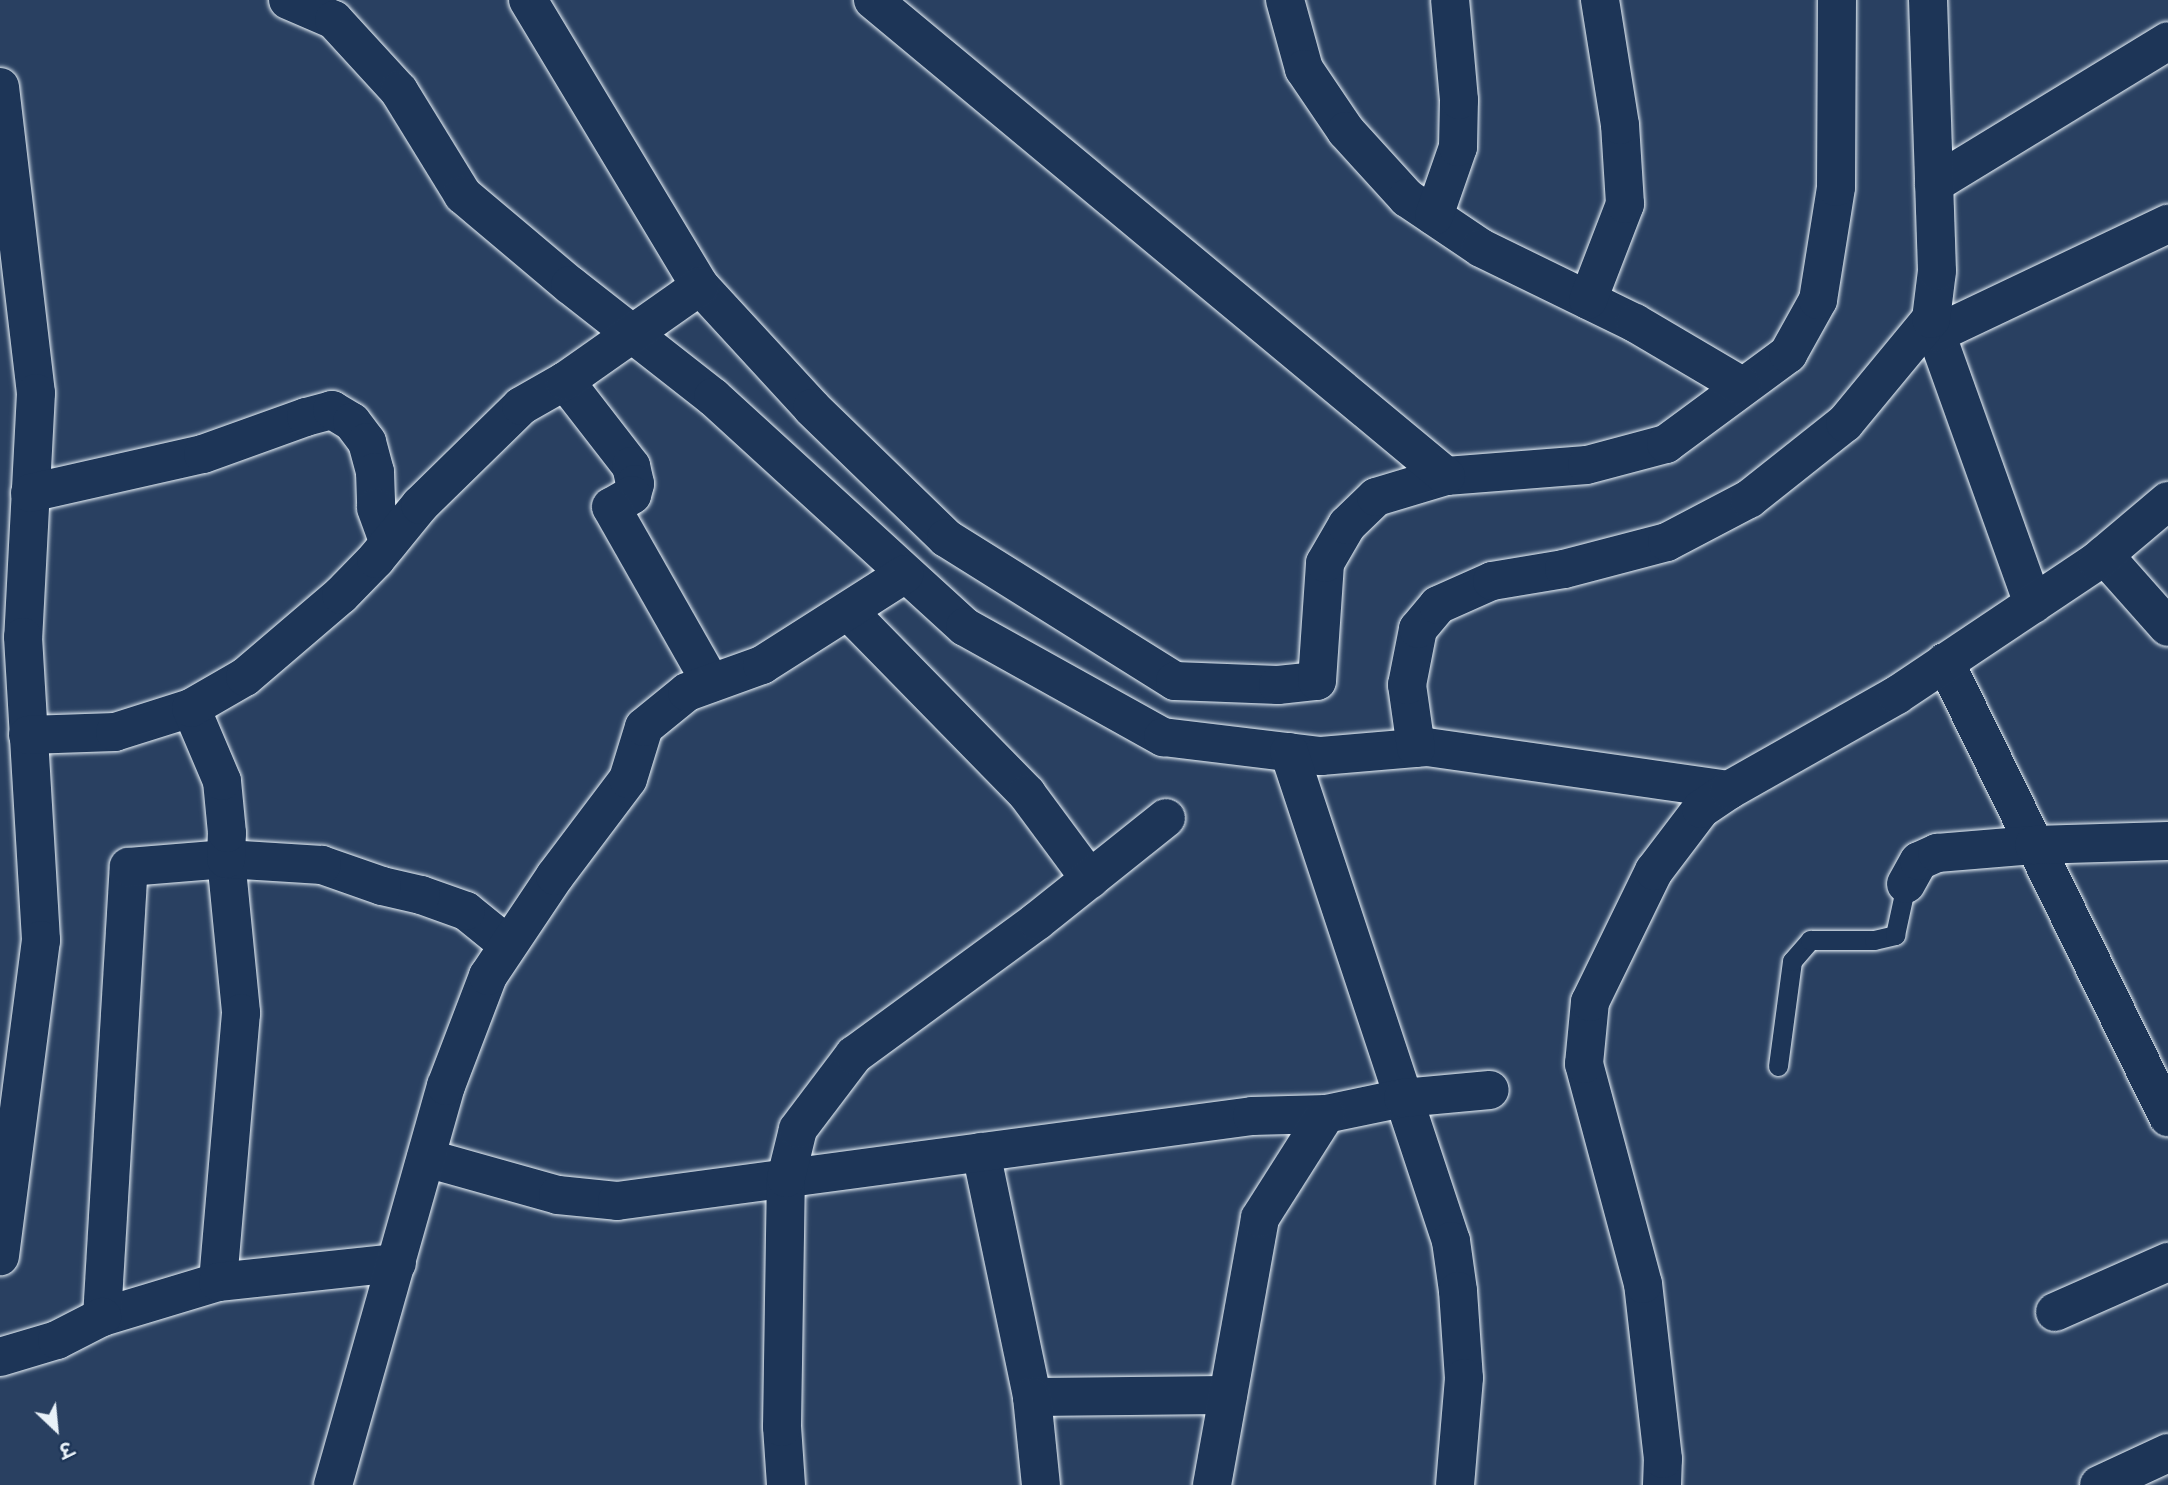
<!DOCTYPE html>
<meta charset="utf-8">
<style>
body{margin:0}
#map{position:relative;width:2168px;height:1485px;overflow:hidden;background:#294061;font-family:Mynerve,"Playpen Sans Deva",sans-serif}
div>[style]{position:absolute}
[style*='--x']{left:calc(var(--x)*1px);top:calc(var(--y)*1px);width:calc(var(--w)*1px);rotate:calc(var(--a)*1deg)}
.roads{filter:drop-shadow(0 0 2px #e8f1f8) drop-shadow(0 0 2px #e8f1f8)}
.lane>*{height:19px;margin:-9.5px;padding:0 9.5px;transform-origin:9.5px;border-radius:9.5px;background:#1d3557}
.street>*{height:38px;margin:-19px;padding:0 19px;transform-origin:19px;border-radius:19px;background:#1d3557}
span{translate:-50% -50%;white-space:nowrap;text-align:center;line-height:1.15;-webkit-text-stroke:5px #1d3557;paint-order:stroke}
.north{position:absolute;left:21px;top:1394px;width:70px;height:70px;-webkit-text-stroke:5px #1d3557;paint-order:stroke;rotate:154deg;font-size:19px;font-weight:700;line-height:28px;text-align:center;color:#e8f1f8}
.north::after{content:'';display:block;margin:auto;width:24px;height:32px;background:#e8f1f8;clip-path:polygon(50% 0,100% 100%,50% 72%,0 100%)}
</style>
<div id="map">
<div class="roads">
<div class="lane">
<i style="--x:1778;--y:1066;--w:106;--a:-82.4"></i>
<i style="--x:1792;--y:961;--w:28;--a:-49"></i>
<i style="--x:1810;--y:940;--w:64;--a:0"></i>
<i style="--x:1874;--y:940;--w:22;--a:-13"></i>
<i style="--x:1895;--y:935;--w:52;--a:-77.8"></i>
</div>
<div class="street">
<i style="--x:288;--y:0;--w:50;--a:23.5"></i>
<i style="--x:334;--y:20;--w:96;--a:47.5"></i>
<i style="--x:399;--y:91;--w:122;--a:58.4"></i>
<i style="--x:463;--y:195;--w:140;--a:40.1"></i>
<i style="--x:570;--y:285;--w:182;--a:38.1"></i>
<i style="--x:713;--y:397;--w:341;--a:42.4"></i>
<i style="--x:965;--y:627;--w:227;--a:29.1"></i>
<i style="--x:1163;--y:737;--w:159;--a:6.9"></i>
<i style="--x:1321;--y:756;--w:106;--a:-4.9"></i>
<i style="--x:1427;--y:747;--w:305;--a:8.1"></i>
<i style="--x:528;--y:0;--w:334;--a:59"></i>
<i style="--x:700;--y:286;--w:166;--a:47.4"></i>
<i style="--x:812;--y:408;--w:187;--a:44.1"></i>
<i style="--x:946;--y:538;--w:270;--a:32"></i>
<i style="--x:1175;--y:681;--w:103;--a:2.2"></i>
<i style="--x:1278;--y:685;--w:39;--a:-6"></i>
<i style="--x:1317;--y:681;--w:118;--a:-86.1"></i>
<i style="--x:1325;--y:563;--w:44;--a:-59.9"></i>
<i style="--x:1347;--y:525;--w:40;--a:-44"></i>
<i style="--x:1376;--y:497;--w:73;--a:-16.7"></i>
<i style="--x:1446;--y:476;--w:141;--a:-4.5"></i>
<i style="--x:1587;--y:465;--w:82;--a:-14.9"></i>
<i style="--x:1666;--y:444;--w:152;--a:-36.4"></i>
<i style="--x:1788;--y:354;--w:62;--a:-60.9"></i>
<i style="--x:1818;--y:300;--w:114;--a:-80.9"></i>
<i style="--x:1836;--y:187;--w:187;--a:-89.7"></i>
<i style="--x:873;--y:0;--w:745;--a:39.72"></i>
<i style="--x:1285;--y:0;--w:72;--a:74.6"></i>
<i style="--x:1304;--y:69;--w:75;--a:55.9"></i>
<i style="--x:1346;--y:131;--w:91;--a:47.7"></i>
<i style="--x:1407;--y:198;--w:89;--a:34"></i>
<i style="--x:1481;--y:248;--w:171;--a:26"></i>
<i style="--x:1635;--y:323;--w:124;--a:30.5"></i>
<i style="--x:0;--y:87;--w:308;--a:83.3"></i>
<i style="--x:36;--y:393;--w:244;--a:93"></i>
<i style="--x:23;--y:637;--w:304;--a:86.6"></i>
<i style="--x:41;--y:940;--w:319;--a:97.4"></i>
<i style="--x:1934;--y:184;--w:274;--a:-31.4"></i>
<i style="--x:1434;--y:216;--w:73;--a:-70.8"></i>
<i style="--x:1458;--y:147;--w:47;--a:-88.8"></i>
<i style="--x:1459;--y:100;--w:100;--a:-95.1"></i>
<i style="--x:1588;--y:300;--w:103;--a:-68.9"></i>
<i style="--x:1625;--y:204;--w:79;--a:-93.6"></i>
<i style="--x:1620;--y:125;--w:127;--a:-99.1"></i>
<i style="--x:1931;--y:319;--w:303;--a:70.3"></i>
<i style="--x:1938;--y:333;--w:255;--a:-25.4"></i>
<i style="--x:565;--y:381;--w:108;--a:52.2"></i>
<i style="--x:631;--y:466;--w:18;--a:77"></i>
<i style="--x:635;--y:484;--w:11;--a:105"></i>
<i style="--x:632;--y:495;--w:24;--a:150"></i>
<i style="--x:611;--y:507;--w:202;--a:60.4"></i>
<i style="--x:30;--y:493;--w:177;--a:-12.7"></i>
<i style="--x:203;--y:454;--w:109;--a:-19.8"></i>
<i style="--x:306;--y:417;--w:27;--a:-15"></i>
<i style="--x:332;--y:410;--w:23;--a:31"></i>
<i style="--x:352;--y:422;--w:25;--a:53"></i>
<i style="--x:367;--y:442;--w:31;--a:75"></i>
<i style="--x:375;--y:472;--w:36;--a:88"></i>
<i style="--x:376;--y:508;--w:37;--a:70"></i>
<i style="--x:2104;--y:555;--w:96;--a:48.4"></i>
<i style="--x:848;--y:611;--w:256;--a:45.6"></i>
<i style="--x:1027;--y:794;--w:106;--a:53.5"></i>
<i style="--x:1945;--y:662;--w:507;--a:63.89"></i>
<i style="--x:28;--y:735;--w:87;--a:-2"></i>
<i style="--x:115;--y:732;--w:80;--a:-17.5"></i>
<i style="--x:1416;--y:748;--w:64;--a:-98.1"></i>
<i style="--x:1407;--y:685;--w:57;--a:-78.9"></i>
<i style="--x:1418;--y:629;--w:31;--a:-50"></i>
<i style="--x:1438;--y:605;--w:59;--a:-24"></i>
<i style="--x:1492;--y:581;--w:73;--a:-9.5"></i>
<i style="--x:1564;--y:569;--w:106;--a:-14.7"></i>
<i style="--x:1667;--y:542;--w:93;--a:-27.7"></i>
<i style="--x:1749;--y:499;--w:122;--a:-38.4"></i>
<i style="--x:1845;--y:423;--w:135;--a:-50.4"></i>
<i style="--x:1931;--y:319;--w:48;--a:-82.9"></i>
<i style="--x:1937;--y:271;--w:271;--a:-91.9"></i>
<i style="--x:1289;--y:752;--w:515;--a:71.67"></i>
<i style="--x:1451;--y:1241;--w:50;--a:82"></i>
<i style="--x:1458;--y:1291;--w:87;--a:86.1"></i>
<i style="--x:1464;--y:1378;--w:107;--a:94.8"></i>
<i style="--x:226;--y:859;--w:155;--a:84.4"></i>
<i style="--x:241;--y:1013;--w:270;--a:94.9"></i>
<i style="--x:218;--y:1282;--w:121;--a:163.2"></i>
<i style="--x:102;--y:1317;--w:451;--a:-86.6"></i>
<i style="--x:129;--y:867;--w:97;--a:-4.7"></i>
<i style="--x:1906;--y:884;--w:26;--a:-61"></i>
<i style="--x:1919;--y:861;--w:20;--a:-24"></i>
<i style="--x:1937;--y:853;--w:97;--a:-4.7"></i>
<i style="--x:2034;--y:845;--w:134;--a:-1.7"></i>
<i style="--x:508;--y:945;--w:54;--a:-141"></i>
<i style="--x:466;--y:911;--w:48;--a:-160.4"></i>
<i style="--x:421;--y:895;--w:40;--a:-167"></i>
<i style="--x:382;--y:886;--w:64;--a:-160.7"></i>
<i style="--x:322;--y:865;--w:96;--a:-176.4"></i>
<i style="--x:226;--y:859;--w:26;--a:-88"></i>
<i style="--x:227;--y:833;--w:52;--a:-95.5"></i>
<i style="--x:222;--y:781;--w:79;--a:-113"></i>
<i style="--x:191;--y:708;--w:62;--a:-29.9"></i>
<i style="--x:245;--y:677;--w:126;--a:-40.5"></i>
<i style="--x:341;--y:595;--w:50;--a:-45.8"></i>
<i style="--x:376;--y:559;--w:70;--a:-50.8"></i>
<i style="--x:420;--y:505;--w:141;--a:-44.4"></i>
<i style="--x:521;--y:406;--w:51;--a:-29.6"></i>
<i style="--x:565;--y:381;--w:165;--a:-35.1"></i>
<i style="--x:981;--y:1152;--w:250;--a:78.2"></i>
<i style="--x:1032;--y:1397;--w:196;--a:-0.6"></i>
<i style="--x:426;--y:1158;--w:137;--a:15.7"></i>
<i style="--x:558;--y:1195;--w:59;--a:5.8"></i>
<i style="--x:617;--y:1201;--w:641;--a:-7.62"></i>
<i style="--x:1252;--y:1116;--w:74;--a:-1.5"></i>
<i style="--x:1326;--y:1114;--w:79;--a:-11.7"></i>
<i style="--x:1403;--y:1098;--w:87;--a:-5.3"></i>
<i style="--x:218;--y:1282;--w:180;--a:-6.1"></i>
<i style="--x:2055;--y:1312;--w:124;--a:-23.9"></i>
<i style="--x:0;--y:1357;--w:59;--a:-16.6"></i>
<i style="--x:57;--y:1340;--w:51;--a:-27.1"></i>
<i style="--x:1032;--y:1397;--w:88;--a:84.2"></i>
<i style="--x:333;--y:1485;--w:415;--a:-74.2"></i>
<i style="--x:446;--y:1086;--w:118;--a:-69.1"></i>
<i style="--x:488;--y:976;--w:120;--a:-56.2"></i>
<i style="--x:555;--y:876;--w:121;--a:-53"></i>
<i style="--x:628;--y:779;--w:54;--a:-72.9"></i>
<i style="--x:644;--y:727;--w:55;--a:-39.1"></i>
<i style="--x:687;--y:692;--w:80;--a:-19.8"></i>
<i style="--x:762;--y:665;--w:169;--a:-32.5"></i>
<i style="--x:786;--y:1485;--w:58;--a:-93.9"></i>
<i style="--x:782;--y:1427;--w:249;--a:-89.1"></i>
<i style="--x:786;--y:1178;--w:50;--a:-76.2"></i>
<i style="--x:798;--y:1129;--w:93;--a:-52.9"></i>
<i style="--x:854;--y:1055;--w:227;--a:-36.2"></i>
<i style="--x:1037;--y:921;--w:165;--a:-38.6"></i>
<i style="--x:1212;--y:1485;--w:271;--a:-79.8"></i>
<i style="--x:1260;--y:1218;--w:123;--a:-57.6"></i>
<i style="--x:1662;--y:1485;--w:26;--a:-88"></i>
<i style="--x:1663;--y:1459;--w:176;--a:-96.5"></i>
<i style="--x:1643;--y:1284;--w:228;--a:-105"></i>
<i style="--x:1584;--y:1064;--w:62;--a:-84.5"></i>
<i style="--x:1590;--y:1002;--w:146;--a:-64"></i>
<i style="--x:1654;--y:871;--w:78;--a:-52.8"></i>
<i style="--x:1701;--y:809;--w:34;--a:-34"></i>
<i style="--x:1729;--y:790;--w:193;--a:-29.5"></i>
<i style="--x:1897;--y:695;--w:241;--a:-33.8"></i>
<i style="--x:2097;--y:561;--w:93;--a:-40.2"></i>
<i style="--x:2099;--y:1485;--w:76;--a:-24.9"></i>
</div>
</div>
<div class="north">उ</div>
</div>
